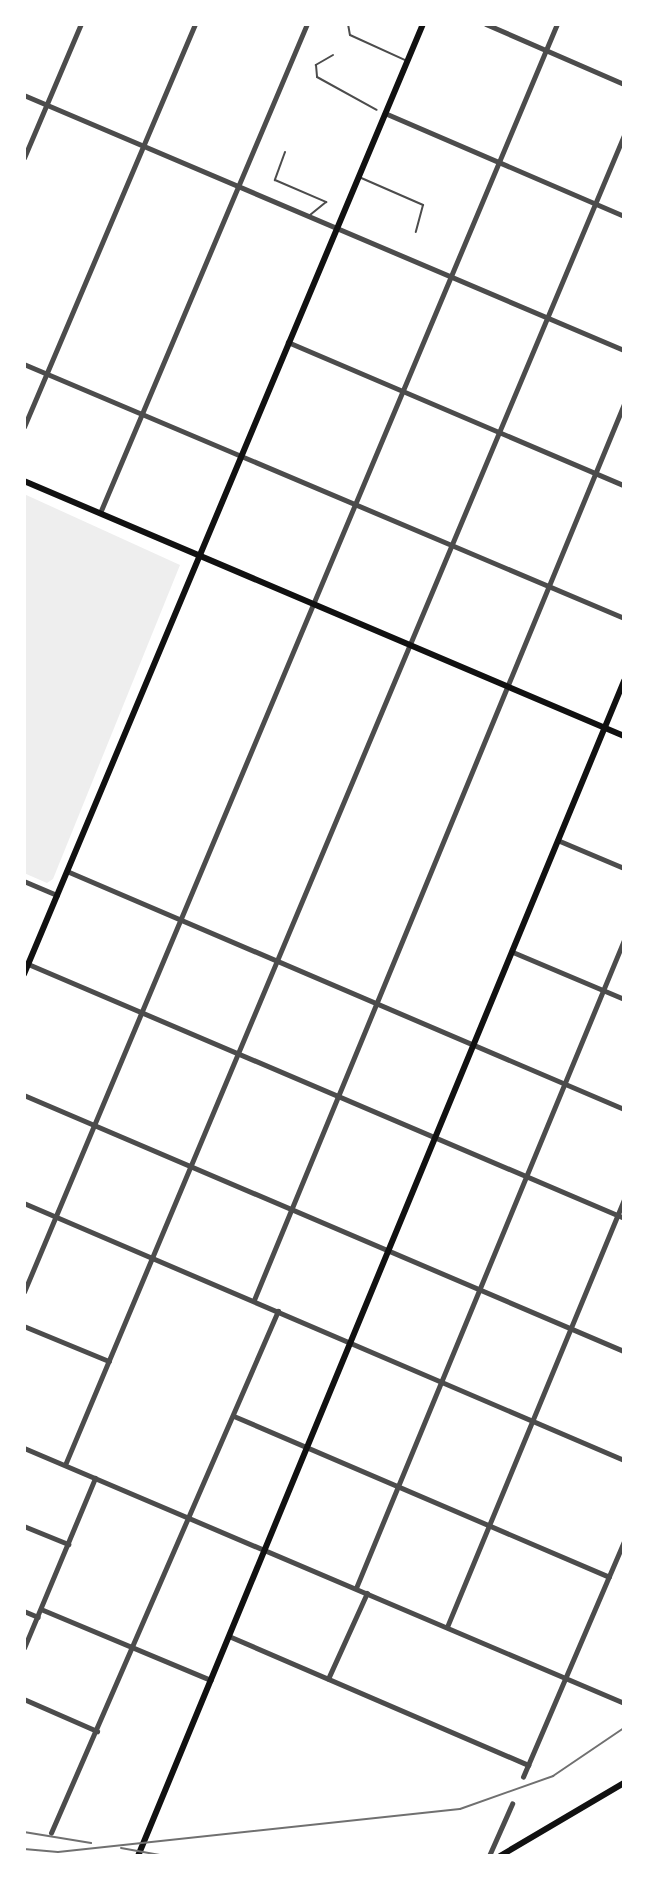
<!DOCTYPE html>
<style>
body{margin:0}
#map{position:relative;width:648px;height:1880px;overflow:hidden;background:#fff;font-family:Raleway,sans-serif}
div>[style]{position:absolute}
[style*='--x']{left:calc(var(--x)*1px);top:calc(var(--y)*1px);width:calc(var(--w)*1px);rotate:calc(var(--a)*1deg)}
.green>*{inset:0;background:#eee}
.service>*{height:2px;margin:-1px;padding:0 1px;transform-origin:1px;border-radius:1px;background:#4c4c4c}
.minor>*{height:4.5px;margin:-2.25px;padding:0 2.25px;transform-origin:2.25px;border-radius:2.25px;background:#4c4c4c}
.tertiary>*{height:5px;margin:-2.5px;padding:0 2.5px;transform-origin:2.5px;border-radius:2.5px;background:#4c4c4c}
.secondary>*{height:6px;margin:-3px;padding:0 3px;transform-origin:3px;border-radius:3px;background:#111}
.rail>*{height:2px;margin:-1px;padding:0 1px;transform-origin:1px;border-radius:1px;background:#707070}
span{translate:-50% -50%;white-space:nowrap;text-align:center;line-height:1.15;-webkit-text-stroke:6px #fff;paint-order:stroke}
.frame{position:absolute;inset:0;border:26px solid #fff;pointer-events:none}
</style>
<div id="map">
<div class="green">
<i style="clip-path:polygon(24px 494px,180px 565px,53px 879px,47px 883px,24px 873px)"></i>
</div>
<div class="service">
<i style="--x:348;--y:24;--w:11;--a:80"></i>
<i style="--x:350;--y:35;--w:60;--a:24.4"></i>
<i style="--x:333;--y:55;--w:20;--a:150"></i>
<i style="--x:316;--y:65;--w:12;--a:85"></i>
<i style="--x:317;--y:77;--w:68;--a:28.8"></i>
<i style="--x:285;--y:152;--w:30;--a:110"></i>
<i style="--x:275;--y:180;--w:56;--a:23.3"></i>
<i style="--x:326;--y:202;--w:21;--a:141"></i>
<i style="--x:359;--y:177;--w:70;--a:23.6"></i>
<i style="--x:423;--y:205;--w:28;--a:105"></i>
</div>
<div class="minor">
<i style="--x:486;--y:24;--w:150;--a:23.5"></i>
<i style="--x:24;--y:95;--w:652;--a:23.03"></i>
<i style="--x:385;--y:113;--w:260;--a:23.3"></i>
<i style="--x:24;--y:158;--w:146;--a:-67"></i>
<i style="--x:288;--y:342;--w:365;--a:23.1"></i>
<i style="--x:24;--y:364;--w:652;--a:22.94"></i>
<i style="--x:24;--y:427;--w:438;--a:-67"></i>
<i style="--x:100;--y:513;--w:531;--a:-67.06"></i>
<i style="--x:560;--y:841;--w:69;--a:22.9"></i>
<i style="--x:67;--y:871;--w:606;--a:23.14"></i>
<i style="--x:24;--y:881;--w:36;--a:23"></i>
<i style="--x:513;--y:952;--w:121;--a:22.9"></i>
<i style="--x:24;--y:1095;--w:652;--a:23.11"></i>
<i style="--x:24;--y:1203;--w:653;--a:23.19"></i>
<i style="--x:24;--y:1292;--w:1375;--a:-67.2"></i>
<i style="--x:254;--y:1300;--w:969;--a:-67.56"></i>
<i style="--x:24;--y:1326;--w:92;--a:22.4"></i>
<i style="--x:234;--y:1416;--w:408;--a:23.2"></i>
<i style="--x:65;--y:1465;--w:1443;--a:-67.2"></i>
<i style="--x:24;--y:1526;--w:48;--a:22.2"></i>
<i style="--x:356;--y:1588;--w:701;--a:-67.53"></i>
<i style="--x:41;--y:1609;--w:184;--a:22.7"></i>
<i style="--x:24;--y:1611;--w:15;--a:23"></i>
<i style="--x:447;--y:1627;--w:462;--a:-67.5"></i>
<i style="--x:229;--y:1636;--w:326;--a:23.3"></i>
<i style="--x:24;--y:1648;--w:184;--a:-67.3"></i>
<i style="--x:328;--y:1679;--w:94;--a:-65.6"></i>
<i style="--x:24;--y:1699;--w:80;--a:23.7"></i>
<i style="--x:523;--y:1777;--w:257;--a:-66.8"></i>
<i style="--x:51;--y:1833;--w:569;--a:-66.5"></i>
<i style="--x:489;--y:1856;--w:57;--a:-66.1"></i>
</div>
<div class="tertiary">
<i style="--x:28;--y:964;--w:648;--a:23.08"></i>
<i style="--x:24;--y:1448;--w:652;--a:23.03"></i>
</div>
<div class="secondary">
<i style="--x:24;--y:481;--w:652;--a:23.03"></i>
<i style="--x:24;--y:974;--w:1030;--a:-67.22"></i>
<i style="--x:138;--y:1856;--w:1272;--a:-67.53"></i>
<i style="--x:500;--y:1856;--w:144;--a:-30.5"></i>
</div>
<div class="rail">
<i style="--x:24;--y:1832;--w:68;--a:9.3"></i>
<i style="--x:121;--y:1848;--w:45;--a:10.3"></i>
<i style="--x:24;--y:1849;--w:34;--a:5"></i>
<i style="--x:58;--y:1852;--w:404;--a:-6.1"></i>
<i style="--x:460;--y:1809;--w:99;--a:-19.5"></i>
<i style="--x:553;--y:1776;--w:86;--a:-34.1"></i>
</div>
<div class="frame"></div>
</div>
